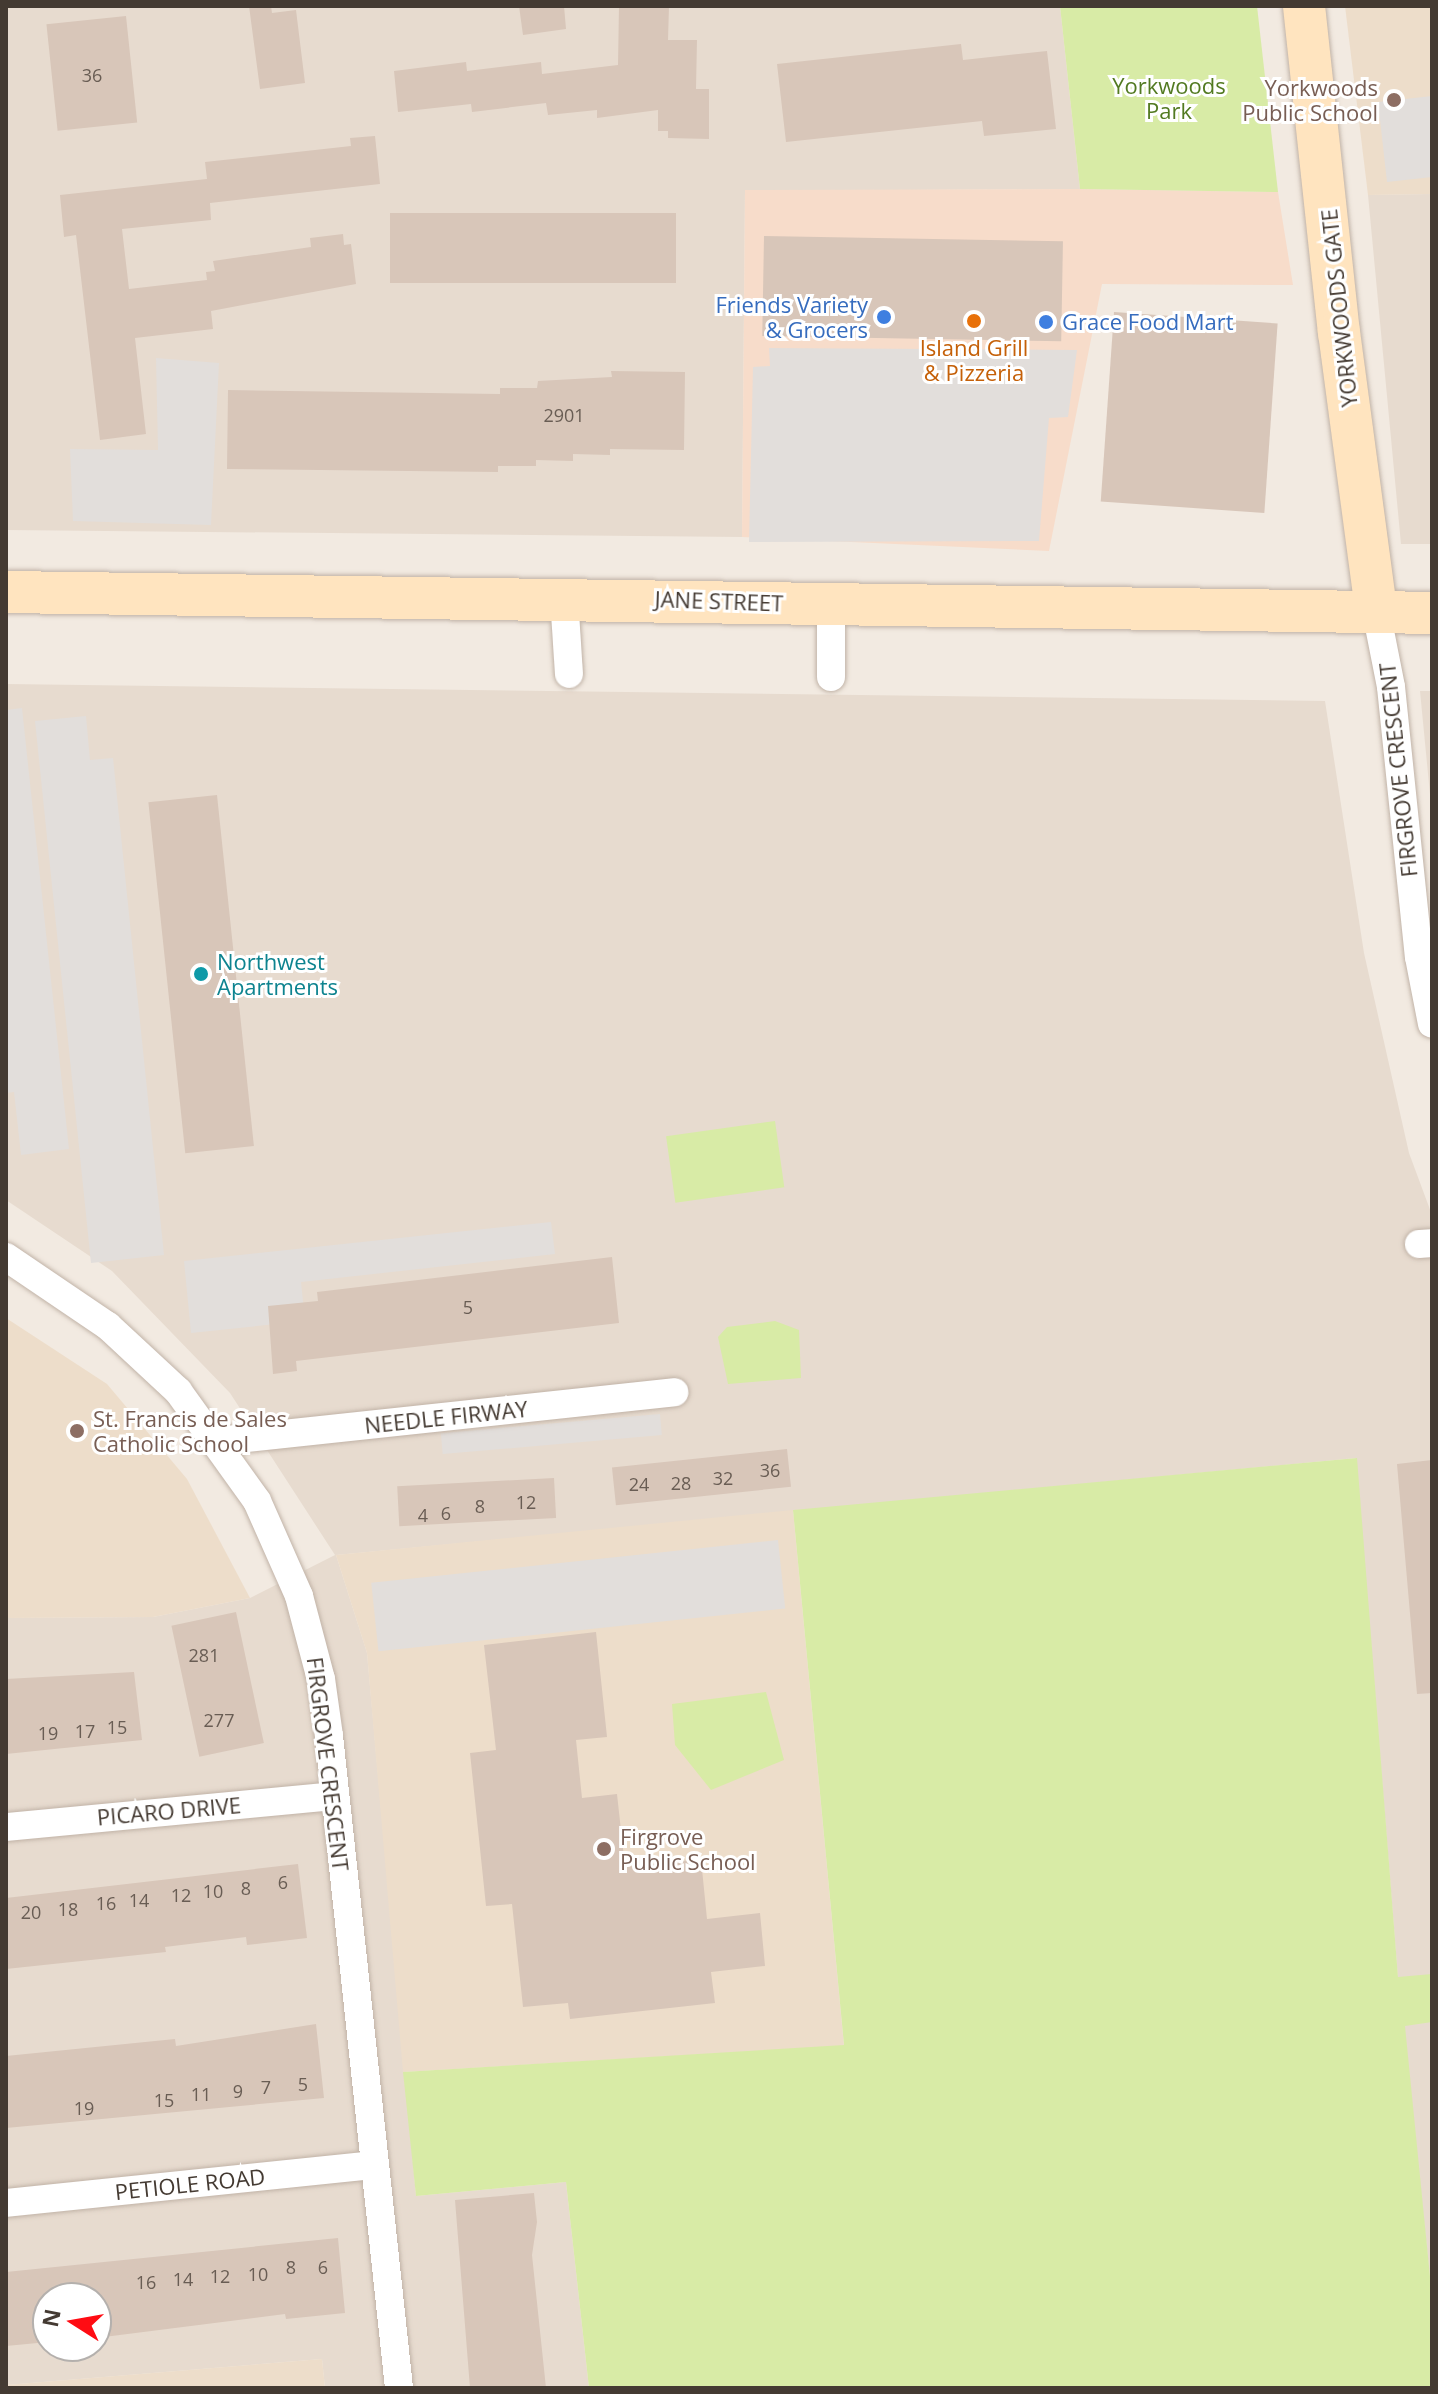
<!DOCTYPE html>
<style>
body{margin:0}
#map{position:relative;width:1438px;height:2394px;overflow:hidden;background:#f2eae1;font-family:"Open Sans",sans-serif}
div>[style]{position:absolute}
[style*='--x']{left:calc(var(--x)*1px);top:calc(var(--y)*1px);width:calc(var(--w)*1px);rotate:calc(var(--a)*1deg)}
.residential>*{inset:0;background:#e7dbcf}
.commercial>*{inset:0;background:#f7dcca}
.education>*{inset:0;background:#edddca}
.green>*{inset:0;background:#d8eba6;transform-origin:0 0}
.parking>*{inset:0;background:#e2dedb;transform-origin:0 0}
.building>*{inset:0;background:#d8c6b9;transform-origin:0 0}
.roads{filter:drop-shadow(0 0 2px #c1b3a7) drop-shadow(0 0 2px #c1b3a7)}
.street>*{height:28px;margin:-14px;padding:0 14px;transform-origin:14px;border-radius:14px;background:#fff}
.secondary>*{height:42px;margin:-21px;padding:0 21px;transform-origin:21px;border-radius:21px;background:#ffe4bf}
.dots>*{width:22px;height:22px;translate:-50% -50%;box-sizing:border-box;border:4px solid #fff;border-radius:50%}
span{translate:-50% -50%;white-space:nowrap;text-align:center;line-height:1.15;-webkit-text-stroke:6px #fff;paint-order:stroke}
.number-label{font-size:18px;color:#695d54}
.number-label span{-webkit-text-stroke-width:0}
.park-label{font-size:22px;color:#527a21}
.education-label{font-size:22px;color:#785e54}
.right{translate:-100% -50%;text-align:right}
.left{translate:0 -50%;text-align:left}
.shop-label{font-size:22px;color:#366cbe}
.street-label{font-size:22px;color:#443a32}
.food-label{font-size:22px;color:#c56008}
.culture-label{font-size:22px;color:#0d838f}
.frame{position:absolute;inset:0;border:8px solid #443a32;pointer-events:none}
.north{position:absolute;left:32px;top:2282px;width:80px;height:80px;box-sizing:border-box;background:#fff;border:2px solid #b4b0ad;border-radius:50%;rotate:281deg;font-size:22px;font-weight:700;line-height:32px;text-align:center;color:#443a32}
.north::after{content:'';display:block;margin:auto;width:28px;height:36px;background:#ff0c13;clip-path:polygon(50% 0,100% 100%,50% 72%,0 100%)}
</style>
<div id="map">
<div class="residential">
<i style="clip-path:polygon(6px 6px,1060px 6px,1080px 189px,745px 191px,742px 537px,6px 530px)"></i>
<i style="clip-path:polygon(1432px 194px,1432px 544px,1401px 544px,1368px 195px)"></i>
<i style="clip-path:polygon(evenodd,6px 684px,1325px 701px,1364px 953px,1409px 1153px,1432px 1215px,1432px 2296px,1398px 1978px,1356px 1458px,336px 1555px,367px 1653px,416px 2196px,566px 2182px,589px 2388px,325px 2388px,322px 2359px,6px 2385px,6px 1618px,153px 1617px,250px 1598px,335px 1555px,230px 1393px,112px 1271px,6px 1200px,6px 684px,48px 2298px,96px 2298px,96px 2346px,48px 2346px,48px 2298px)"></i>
<i style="clip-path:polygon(1420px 691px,1432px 691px,1432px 815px)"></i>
</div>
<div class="commercial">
<i style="clip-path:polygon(1080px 189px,1278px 192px,1293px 285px,1102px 284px,1049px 551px,742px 537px,745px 190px)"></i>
</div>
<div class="education">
<i style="clip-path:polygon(1345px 6px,1432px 6px,1432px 194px,1368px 195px)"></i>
<i style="clip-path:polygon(6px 1318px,107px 1384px,187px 1479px,250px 1598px,153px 1617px,6px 1618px)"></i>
<i style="clip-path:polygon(793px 1510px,844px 2046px,403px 2072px,367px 1653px,336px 1555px)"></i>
<i style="clip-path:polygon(322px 2359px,325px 2388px,6px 2388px,6px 2385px)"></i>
</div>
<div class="green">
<i style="clip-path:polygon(1060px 6px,1257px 6px,1278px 192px,1080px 189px)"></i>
<i style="left:775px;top:1121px;width:67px;height:110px;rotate:82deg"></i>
<i style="clip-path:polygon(775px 1321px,799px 1330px,801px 1378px,728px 1384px,718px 1337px,727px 1327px)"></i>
<i style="clip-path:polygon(1357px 1458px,1398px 1977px,1432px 1974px,1432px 2022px,1405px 2026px,1432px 2296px,1432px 2388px,589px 2388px,566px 2182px,416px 2196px,403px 2072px,844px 2045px,793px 1510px)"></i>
<i style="clip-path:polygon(766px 1692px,784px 1760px,711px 1790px,675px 1745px,672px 1704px)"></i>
</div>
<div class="parking">
<i style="clip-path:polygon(1432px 96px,1432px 177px,1387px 182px,1378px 102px)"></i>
<i style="clip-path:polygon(769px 348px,1077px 350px,1068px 417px,1049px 418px,1039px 541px,749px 542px,753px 367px,770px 366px)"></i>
<i style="clip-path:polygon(156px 358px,219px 363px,211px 525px,73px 521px,70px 449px,158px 450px)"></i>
<i style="clip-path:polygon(22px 708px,69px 1149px,21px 1155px,14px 1092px,6px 1093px,6px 710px)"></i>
<i style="clip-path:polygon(86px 716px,90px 760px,113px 758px,164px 1255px,91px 1263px,35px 721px)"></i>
<i style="clip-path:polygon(551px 1222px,555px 1254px,301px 1282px,305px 1321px,191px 1333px,184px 1261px)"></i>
<i style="left:660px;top:1414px;width:21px;height:220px;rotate:85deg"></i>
<i style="left:778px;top:1540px;width:69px;height:409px;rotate:84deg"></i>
</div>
<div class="building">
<i style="clip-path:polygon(249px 6px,271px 6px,272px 13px,296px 10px,305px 83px,260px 89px)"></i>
<i style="clip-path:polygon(519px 6px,564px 6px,566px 29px,523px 35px)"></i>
<i style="clip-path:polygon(619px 6px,669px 6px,668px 40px,697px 40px,696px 89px,709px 89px,709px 139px,668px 138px,668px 131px,658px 131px,658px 110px,597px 118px,597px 110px,548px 115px,546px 103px,472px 112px,471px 104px,398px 112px,394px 71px,466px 62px,467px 71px,541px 62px,542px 74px,618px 65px)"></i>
<i style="left:126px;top:16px;width:107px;height:80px;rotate:84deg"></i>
<i style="clip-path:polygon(961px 44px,963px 60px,1047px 51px,1056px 129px,984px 136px,982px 121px,786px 142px,777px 64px)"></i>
<i style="clip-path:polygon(375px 136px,380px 184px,210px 203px,211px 220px,122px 229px,129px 289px,207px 280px,206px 272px,215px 271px,213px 261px,311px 247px,310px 238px,343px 234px,344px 245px,351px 244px,356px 284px,211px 311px,213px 329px,135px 338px,146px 434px,100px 440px,76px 235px,64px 237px,60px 195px,207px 179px,205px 162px,351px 146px,350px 138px)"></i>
<i style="left:390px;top:213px;width:286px;height:70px"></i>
<i style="left:764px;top:236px;width:299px;height:100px;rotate:1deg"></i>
<i style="left:1114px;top:312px;width:164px;height:190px;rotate:4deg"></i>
<i style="clip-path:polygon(611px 371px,685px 372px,684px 450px,610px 449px,610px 455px,573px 454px,573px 461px,536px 460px,536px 466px,498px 466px,498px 472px,227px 469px,228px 390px,500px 394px,500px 388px,537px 388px,538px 381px,612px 377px)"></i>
<i style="left:217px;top:795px;width:353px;height:69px;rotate:84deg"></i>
<i style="clip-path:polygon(612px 1257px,619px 1323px,296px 1361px,297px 1371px,273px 1374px,268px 1306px,318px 1301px,317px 1292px)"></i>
<i style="left:787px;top:1449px;width:38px;height:176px;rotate:84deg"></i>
<i style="clip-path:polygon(1432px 1460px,1432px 1693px,1417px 1694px,1397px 1464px)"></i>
<i style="left:554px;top:1478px;width:40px;height:157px;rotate:87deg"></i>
<i style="left:236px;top:1612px;width:134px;height:66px;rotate:78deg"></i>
<i style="clip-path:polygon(596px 1632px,607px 1737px,576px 1740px,582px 1798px,617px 1794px,625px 1867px,701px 1859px,707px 1919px,760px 1913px,765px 1966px,711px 1972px,715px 2003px,570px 2019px,568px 2003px,523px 2007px,512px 1904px,486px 1906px,470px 1753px,496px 1750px,484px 1645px)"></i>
<i style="clip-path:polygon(134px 1672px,142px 1740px,6px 1754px,6px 1679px)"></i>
<i style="clip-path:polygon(298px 1864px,307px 1938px,247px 1945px,246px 1937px,165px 1947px,166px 1952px,6px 1969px,6px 1898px)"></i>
<i style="clip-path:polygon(316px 2024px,324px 2098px,6px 2128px,6px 2056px,175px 2039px,176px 2046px)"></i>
<i style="clip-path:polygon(534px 2193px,537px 2222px,532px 2255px,546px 2388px,470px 2388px,455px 2200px)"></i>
<i style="clip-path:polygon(338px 2238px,345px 2313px,286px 2319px,285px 2314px,96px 2338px,96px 2298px,48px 2298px,48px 2342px,6px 2346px,6px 2272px)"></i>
</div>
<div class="roads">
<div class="street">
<i style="--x:564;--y:597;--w:77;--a:86.3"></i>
<i style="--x:1376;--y:611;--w:77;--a:78.8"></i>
<i style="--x:1391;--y:687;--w:271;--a:84.1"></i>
<i style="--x:1419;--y:957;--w:68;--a:79"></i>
<i style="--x:831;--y:677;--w:73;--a:-90"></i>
<i style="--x:1419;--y:1244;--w:13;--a:-4"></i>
<i style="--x:6;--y:1257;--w:123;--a:34.1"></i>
<i style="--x:108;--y:1326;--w:96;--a:42.9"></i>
<i style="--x:178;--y:1391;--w:135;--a:54.3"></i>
<i style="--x:257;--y:1501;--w:104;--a:66.1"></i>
<i style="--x:299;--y:1596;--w:86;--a:75.2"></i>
<i style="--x:321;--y:1679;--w:58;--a:82"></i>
<i style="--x:329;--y:1736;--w:656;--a:83.87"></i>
<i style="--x:218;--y:1441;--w:459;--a:-6.1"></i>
<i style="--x:6;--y:1827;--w:328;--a:-5.4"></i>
<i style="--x:6;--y:2203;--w:369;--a:-5.9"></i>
</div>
<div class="secondary">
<i style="--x:1304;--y:6;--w:328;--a:83.9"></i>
<i style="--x:1339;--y:332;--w:281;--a:82.4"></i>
<i style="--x:6;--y:592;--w:1426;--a:0.84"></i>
</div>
</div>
<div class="dots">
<i style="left:1394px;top:100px;background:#8d6e63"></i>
<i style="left:884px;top:317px;background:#3f7fe0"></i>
<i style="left:974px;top:321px;background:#e8710a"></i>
<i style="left:1046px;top:322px;background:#3f7fe0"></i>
<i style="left:201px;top:974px;background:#0f9aa8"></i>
<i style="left:77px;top:1431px;background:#8d6e63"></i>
<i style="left:604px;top:1849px;background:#8d6e63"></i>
</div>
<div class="number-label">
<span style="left:92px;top:75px">36</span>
<span style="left:564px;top:415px">2901</span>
<span style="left:468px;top:1307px">5</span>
<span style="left:770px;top:1470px">36</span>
<span style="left:723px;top:1478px">32</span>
<span style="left:681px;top:1483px">28</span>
<span style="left:639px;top:1484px">24</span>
<span style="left:526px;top:1502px">12</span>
<span style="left:480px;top:1506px">8</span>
<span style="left:446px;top:1513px">6</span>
<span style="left:423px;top:1515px">4</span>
<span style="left:204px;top:1655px">281</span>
<span style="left:219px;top:1720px">277</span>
<span style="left:117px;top:1727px">15</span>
<span style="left:85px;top:1731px">17</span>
<span style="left:48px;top:1733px">19</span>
<span style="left:283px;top:1882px">6</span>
<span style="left:246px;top:1888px">8</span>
<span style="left:213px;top:1891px">10</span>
<span style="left:181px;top:1895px">12</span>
<span style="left:139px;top:1900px">14</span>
<span style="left:106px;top:1903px">16</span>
<span style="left:68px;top:1909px">18</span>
<span style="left:31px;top:1912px">20</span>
<span style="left:303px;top:2084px">5</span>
<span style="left:266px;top:2087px">7</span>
<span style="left:238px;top:2091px">9</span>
<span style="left:201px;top:2094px">11</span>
<span style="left:164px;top:2100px">15</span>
<span style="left:84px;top:2108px">19</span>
<span style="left:291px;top:2267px">8</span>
<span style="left:323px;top:2267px">6</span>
<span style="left:258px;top:2274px">10</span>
<span style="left:220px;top:2276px">12</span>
<span style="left:183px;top:2279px">14</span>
<span style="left:146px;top:2282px">16</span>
</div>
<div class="park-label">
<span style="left:1169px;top:98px">Yorkwoods<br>Park</span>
</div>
<div class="education-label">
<span class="right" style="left:1378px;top:100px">Yorkwoods<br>Public School</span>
<span class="left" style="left:93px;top:1431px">St. Francis de Sales<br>Catholic School</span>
<span class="left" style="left:620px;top:1849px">Firgrove<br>Public School</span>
</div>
<div class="shop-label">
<span class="right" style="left:868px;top:317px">Friends Variety<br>&amp; Grocers</span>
<span class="left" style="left:1062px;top:322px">Grace Food Mart</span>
</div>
<div class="street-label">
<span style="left:1339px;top:308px;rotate:-96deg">YORKWOODS GATE</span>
<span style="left:719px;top:601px;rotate:2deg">JANE STREET</span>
<span style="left:1398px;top:770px;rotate:-96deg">FIRGROVE CRESCENT</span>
<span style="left:446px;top:1417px;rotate:-6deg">NEEDLE FIRWAY</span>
<span style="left:328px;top:1764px;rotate:83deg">FIRGROVE CRESCENT</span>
<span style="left:169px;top:1811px;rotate:-5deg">PICARO DRIVE</span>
<span style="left:190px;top:2184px;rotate:-6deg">PETIOLE ROAD</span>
</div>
<div class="food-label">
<span style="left:974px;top:360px">Island Grill<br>&amp; Pizzeria</span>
</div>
<div class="culture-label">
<span class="left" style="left:217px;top:974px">Northwest<br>Apartments</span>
</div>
<div class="frame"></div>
<div class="north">N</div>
</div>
